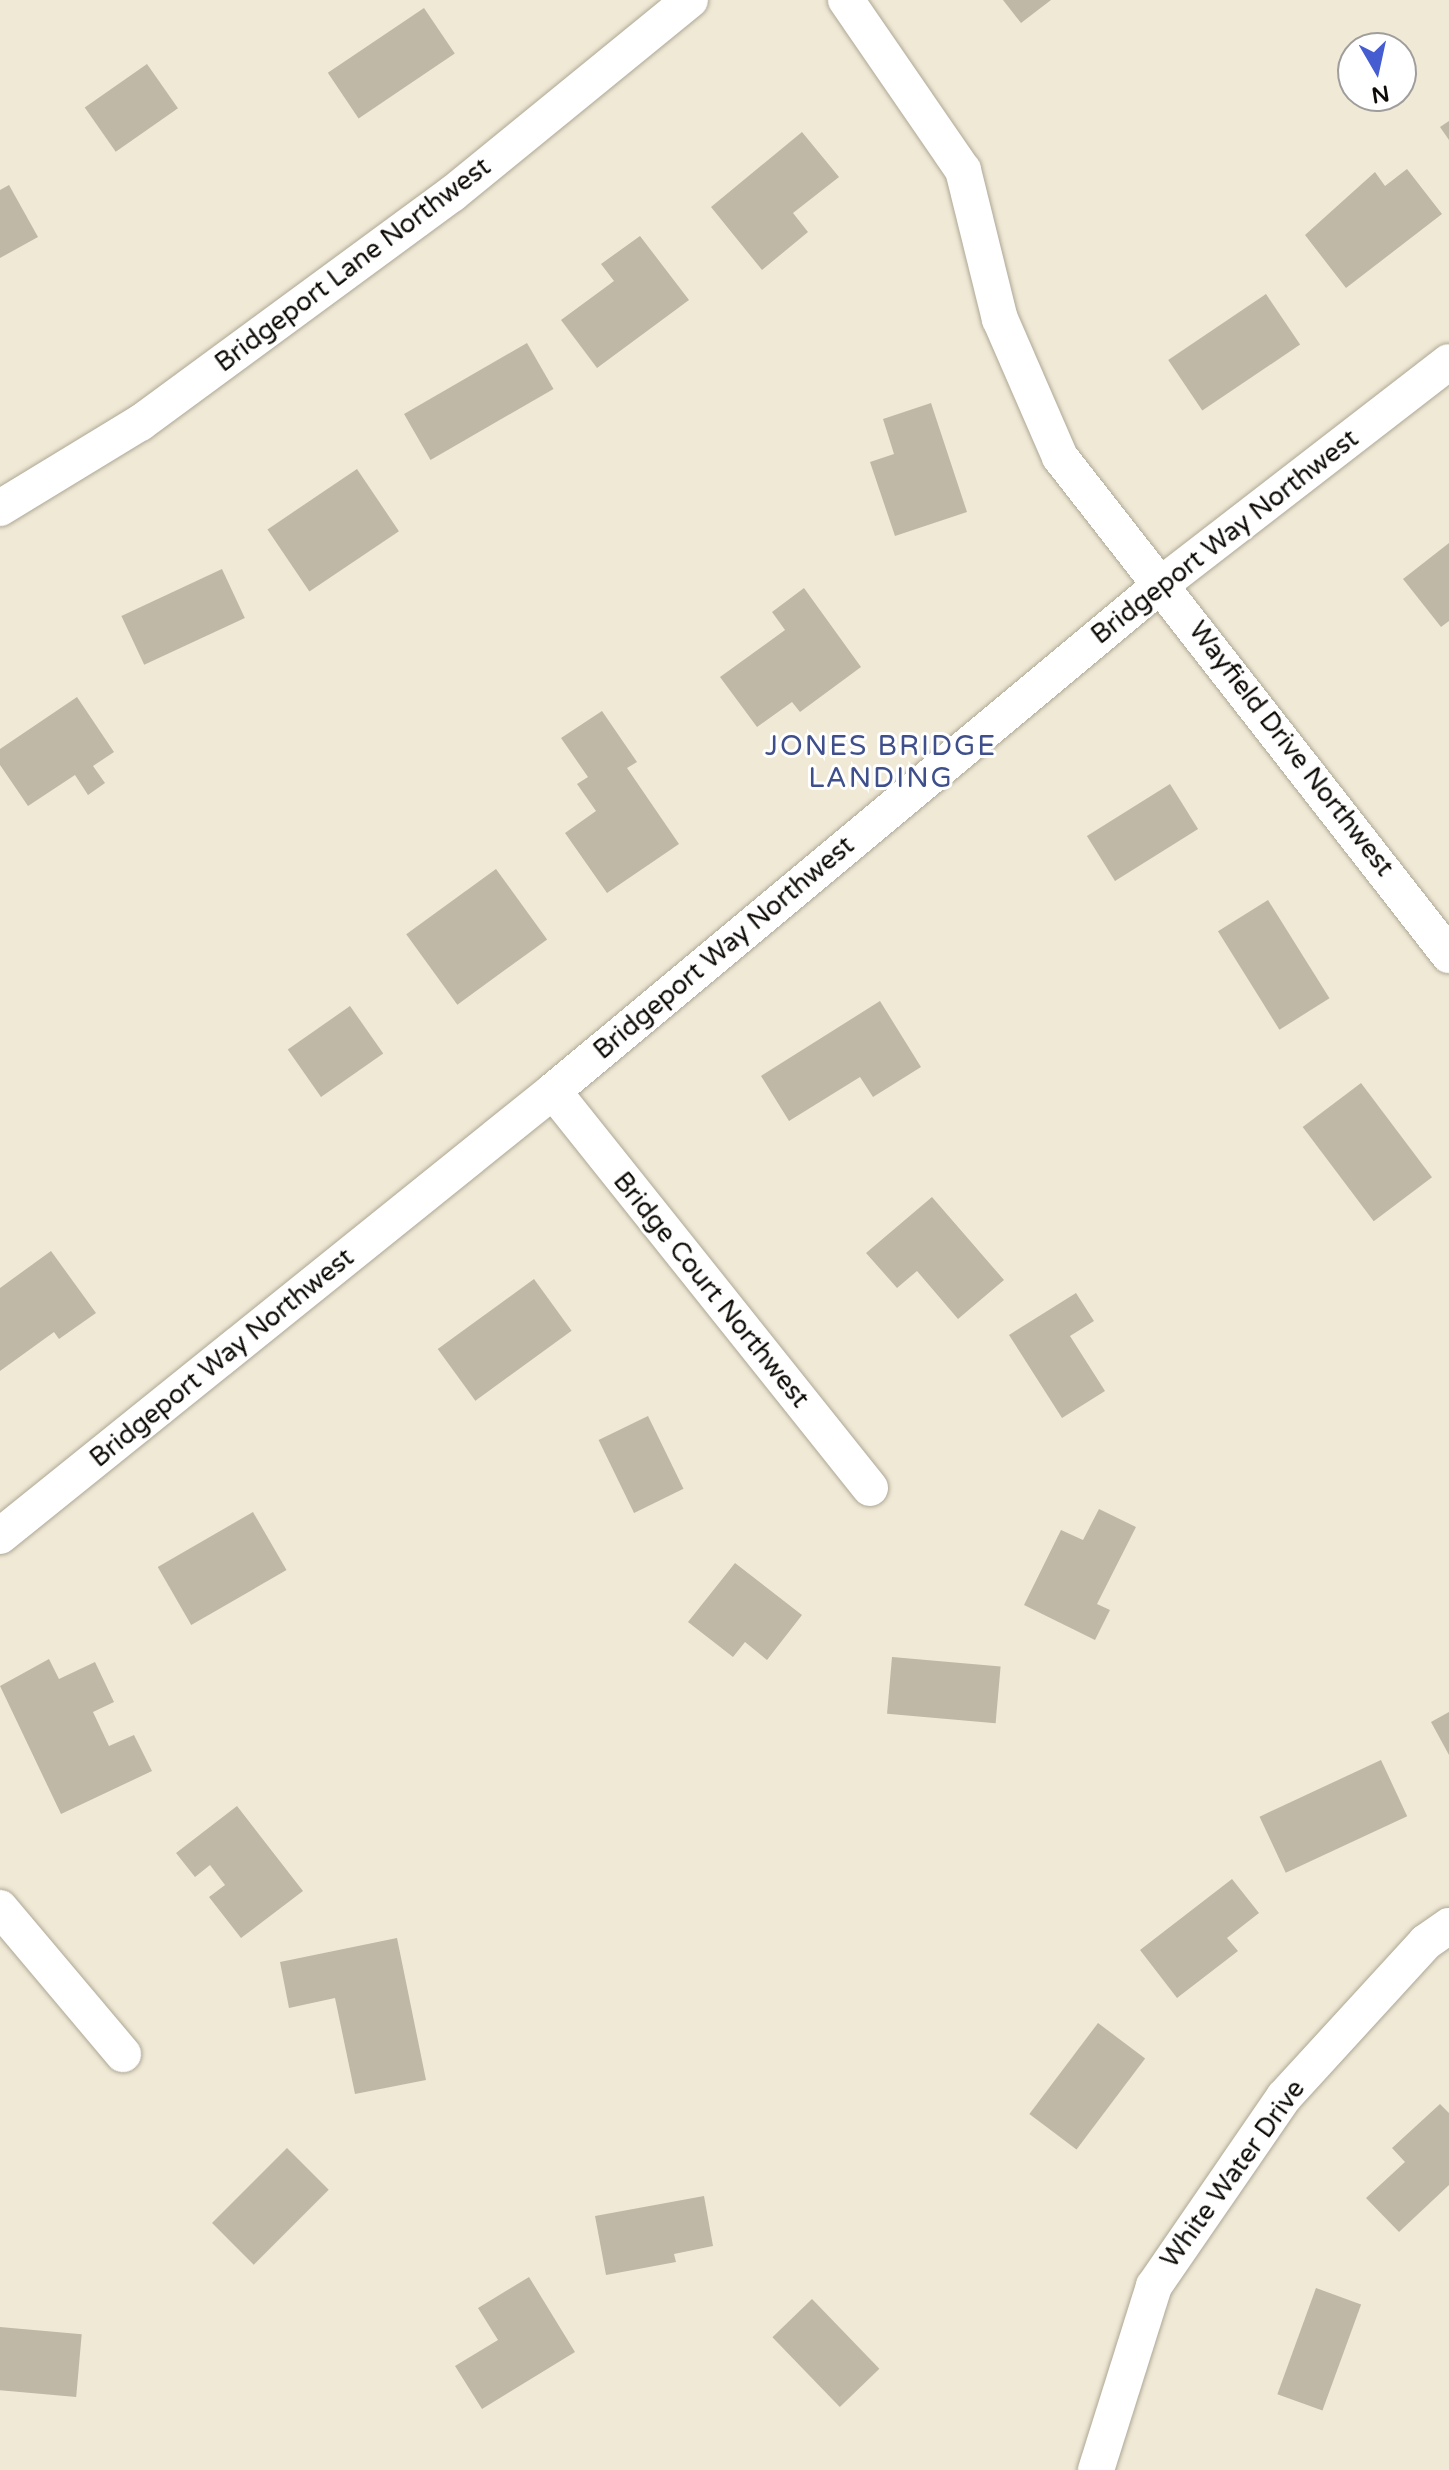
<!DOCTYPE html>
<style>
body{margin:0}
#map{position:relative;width:1449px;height:2470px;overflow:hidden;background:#f0e9d6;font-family:"Varela Round",sans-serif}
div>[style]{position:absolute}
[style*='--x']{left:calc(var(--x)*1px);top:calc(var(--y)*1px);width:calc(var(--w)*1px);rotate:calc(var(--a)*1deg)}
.building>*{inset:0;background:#bfb8a6;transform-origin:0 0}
.roads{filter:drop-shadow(0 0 2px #ada795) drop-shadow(0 0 2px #ada795)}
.street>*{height:36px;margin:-18px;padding:0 18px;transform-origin:18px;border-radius:18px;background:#fff}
span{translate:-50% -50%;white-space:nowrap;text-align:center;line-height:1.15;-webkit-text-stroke:6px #fff;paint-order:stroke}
.street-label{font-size:26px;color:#0f0c07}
.neighbourhood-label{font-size:28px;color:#3e4f8b;letter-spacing:2px}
.north{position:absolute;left:1337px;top:32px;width:80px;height:80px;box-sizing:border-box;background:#fff;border:2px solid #9f9e9c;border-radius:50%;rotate:171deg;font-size:22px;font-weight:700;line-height:32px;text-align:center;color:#0f0c07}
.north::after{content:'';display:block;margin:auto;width:28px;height:36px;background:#455dd1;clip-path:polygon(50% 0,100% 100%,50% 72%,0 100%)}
</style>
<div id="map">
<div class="building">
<i style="clip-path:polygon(1003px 0,1051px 0,1021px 23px)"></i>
<i style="left:424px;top:8px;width:55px;height:116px;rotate:56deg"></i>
<i style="left:147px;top:64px;width:54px;height:76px;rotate:55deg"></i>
<i style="clip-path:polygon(1449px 121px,1449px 140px,1440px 127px)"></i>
<i style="clip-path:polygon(802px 132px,839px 177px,793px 213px,808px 232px,762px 270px,711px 207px)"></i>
<i style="clip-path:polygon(1407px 169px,1442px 214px,1346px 288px,1305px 235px,1375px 172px,1385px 186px)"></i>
<i style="clip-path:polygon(9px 185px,38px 237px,0 258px,0 190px)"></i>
<i style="clip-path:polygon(640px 236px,689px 300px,597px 368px,561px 320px,614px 281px,601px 264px)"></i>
<i style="left:1266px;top:294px;width:61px;height:118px;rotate:56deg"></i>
<i style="left:527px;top:343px;width:53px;height:142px;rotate:60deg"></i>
<i style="clip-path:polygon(931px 403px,967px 512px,895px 536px,870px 462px,894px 454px,883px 419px)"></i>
<i style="left:357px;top:469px;width:75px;height:108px;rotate:56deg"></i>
<i style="clip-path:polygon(1449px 543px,1449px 621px,1441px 627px,1403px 579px)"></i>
<i style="left:222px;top:569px;width:54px;height:111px;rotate:65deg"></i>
<i style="clip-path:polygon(804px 588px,861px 667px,800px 712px,792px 702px,757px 727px,720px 677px,785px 630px,772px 612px)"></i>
<i style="clip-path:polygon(77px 697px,114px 752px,93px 766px,105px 783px,88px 795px,75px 775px,28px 806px,0 765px,0 749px)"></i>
<i style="clip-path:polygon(602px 711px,637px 762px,627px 768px,679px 844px,607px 893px,565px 833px,596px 811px,577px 784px,588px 777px,561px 738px)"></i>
<i style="left:1170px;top:784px;width:53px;height:98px;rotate:58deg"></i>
<i style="left:496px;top:869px;width:87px;height:111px;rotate:54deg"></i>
<i style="left:1268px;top:900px;width:116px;height:59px;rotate:58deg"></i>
<i style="clip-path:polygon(880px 1001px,921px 1067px,873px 1097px,860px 1077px,789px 1121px,761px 1076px)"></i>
<i style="left:350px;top:1006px;width:58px;height:76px;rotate:55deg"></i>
<i style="left:1361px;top:1083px;width:118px;height:73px;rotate:53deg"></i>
<i style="clip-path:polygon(932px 1197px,1004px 1280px,958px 1319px,917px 1271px,897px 1288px,866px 1253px)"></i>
<i style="clip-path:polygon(51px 1251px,96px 1313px,59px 1339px,54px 1332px,0 1371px,0 1288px)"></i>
<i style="left:534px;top:1279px;width:64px;height:119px;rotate:54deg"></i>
<i style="clip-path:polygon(1076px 1293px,1094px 1321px,1070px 1336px,1105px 1391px,1062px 1418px,1009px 1335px)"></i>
<i style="left:648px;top:1416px;width:81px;height:55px;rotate:64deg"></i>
<i style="clip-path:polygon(1099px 1509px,1136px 1527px,1097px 1604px,1110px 1610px,1095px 1640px,1024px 1605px,1061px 1530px,1083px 1540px)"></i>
<i style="left:253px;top:1512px;width:67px;height:110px;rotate:60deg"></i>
<i style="clip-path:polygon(735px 1563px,802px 1615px,767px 1660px,745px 1642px,733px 1657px,688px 1622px)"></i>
<i style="left:892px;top:1657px;width:109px;height:57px;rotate:5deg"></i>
<i style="clip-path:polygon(49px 1659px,59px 1679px,95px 1662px,114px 1702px,93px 1712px,109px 1746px,134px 1735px,152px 1771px,61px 1814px,0 1686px)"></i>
<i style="clip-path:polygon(1449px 1712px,1449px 1755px,1431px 1722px)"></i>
<i style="left:1381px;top:1760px;width:62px;height:134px;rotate:65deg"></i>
<i style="clip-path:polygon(237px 1806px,303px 1891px,241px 1938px,209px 1897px,225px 1885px,210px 1865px,195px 1877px,176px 1853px)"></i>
<i style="clip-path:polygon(1232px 1879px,1259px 1913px,1227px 1938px,1238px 1951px,1177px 1998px,1140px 1950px)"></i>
<i style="clip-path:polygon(397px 1938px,426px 2080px,355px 2094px,335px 1998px,289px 2008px,280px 1962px)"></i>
<i style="left:1098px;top:2023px;width:59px;height:114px;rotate:37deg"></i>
<i style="clip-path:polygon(1440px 2104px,1449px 2113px,1449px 2185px,1399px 2232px,1366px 2198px,1405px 2162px,1392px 2148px)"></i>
<i style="left:287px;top:2148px;width:59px;height:106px;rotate:45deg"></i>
<i style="clip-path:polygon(704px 2196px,713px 2246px,674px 2254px,676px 2262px,606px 2275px,595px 2216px)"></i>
<i style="clip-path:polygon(529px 2277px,575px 2352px,482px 2409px,455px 2366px,498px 2340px,478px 2308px)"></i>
<i style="left:1316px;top:2288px;width:48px;height:113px;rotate:20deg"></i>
<i style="left:812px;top:2299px;width:97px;height:55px;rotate:46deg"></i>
<i style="left:0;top:2327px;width:82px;height:63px;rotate:5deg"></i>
</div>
<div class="roads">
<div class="street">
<i style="--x:846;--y:0;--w:206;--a:55.5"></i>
<i style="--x:963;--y:170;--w:154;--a:76.1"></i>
<i style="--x:1000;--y:319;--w:150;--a:66.5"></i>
<i style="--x:1060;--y:457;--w:632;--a:52.01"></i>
<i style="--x:0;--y:508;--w:164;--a:-31.3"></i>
<i style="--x:140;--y:423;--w:387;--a:-36.3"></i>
<i style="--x:452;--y:194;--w:307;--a:-39.2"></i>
<i style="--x:553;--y:1091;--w:508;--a:51.39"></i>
<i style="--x:0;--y:1536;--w:710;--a:-38.82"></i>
<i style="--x:553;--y:1091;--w:794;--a:-39.79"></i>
<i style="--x:1163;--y:583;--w:361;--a:-37.7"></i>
<i style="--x:0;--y:1908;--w:191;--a:49.9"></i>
<i style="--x:1096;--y:2470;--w:193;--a:-72.5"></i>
<i style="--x:1154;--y:2286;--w:229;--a:-55.5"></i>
<i style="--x:1284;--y:2097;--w:210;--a:-47.5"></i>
<i style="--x:1426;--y:1942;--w:28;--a:-35"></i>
</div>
</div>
<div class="street-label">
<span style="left:353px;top:265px;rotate:-37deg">Bridgeport Lane Northwest</span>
<span style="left:1225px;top:537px;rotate:-38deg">Bridgeport Way Northwest</span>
<span style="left:1291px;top:749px;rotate:52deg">Wayfield Drive Northwest</span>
<span style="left:724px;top:948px;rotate:-40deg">Bridgeport Way Northwest</span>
<span style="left:711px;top:1290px;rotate:51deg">Bridge Court Northwest</span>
<span style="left:222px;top:1358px;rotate:-39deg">Bridgeport Way Northwest</span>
<span style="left:1233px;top:2174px;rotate:-54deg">White Water Drive</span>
</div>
<div class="neighbourhood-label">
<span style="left:881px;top:762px">JONES BRIDGE<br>LANDING</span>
</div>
<div class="north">N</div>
</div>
